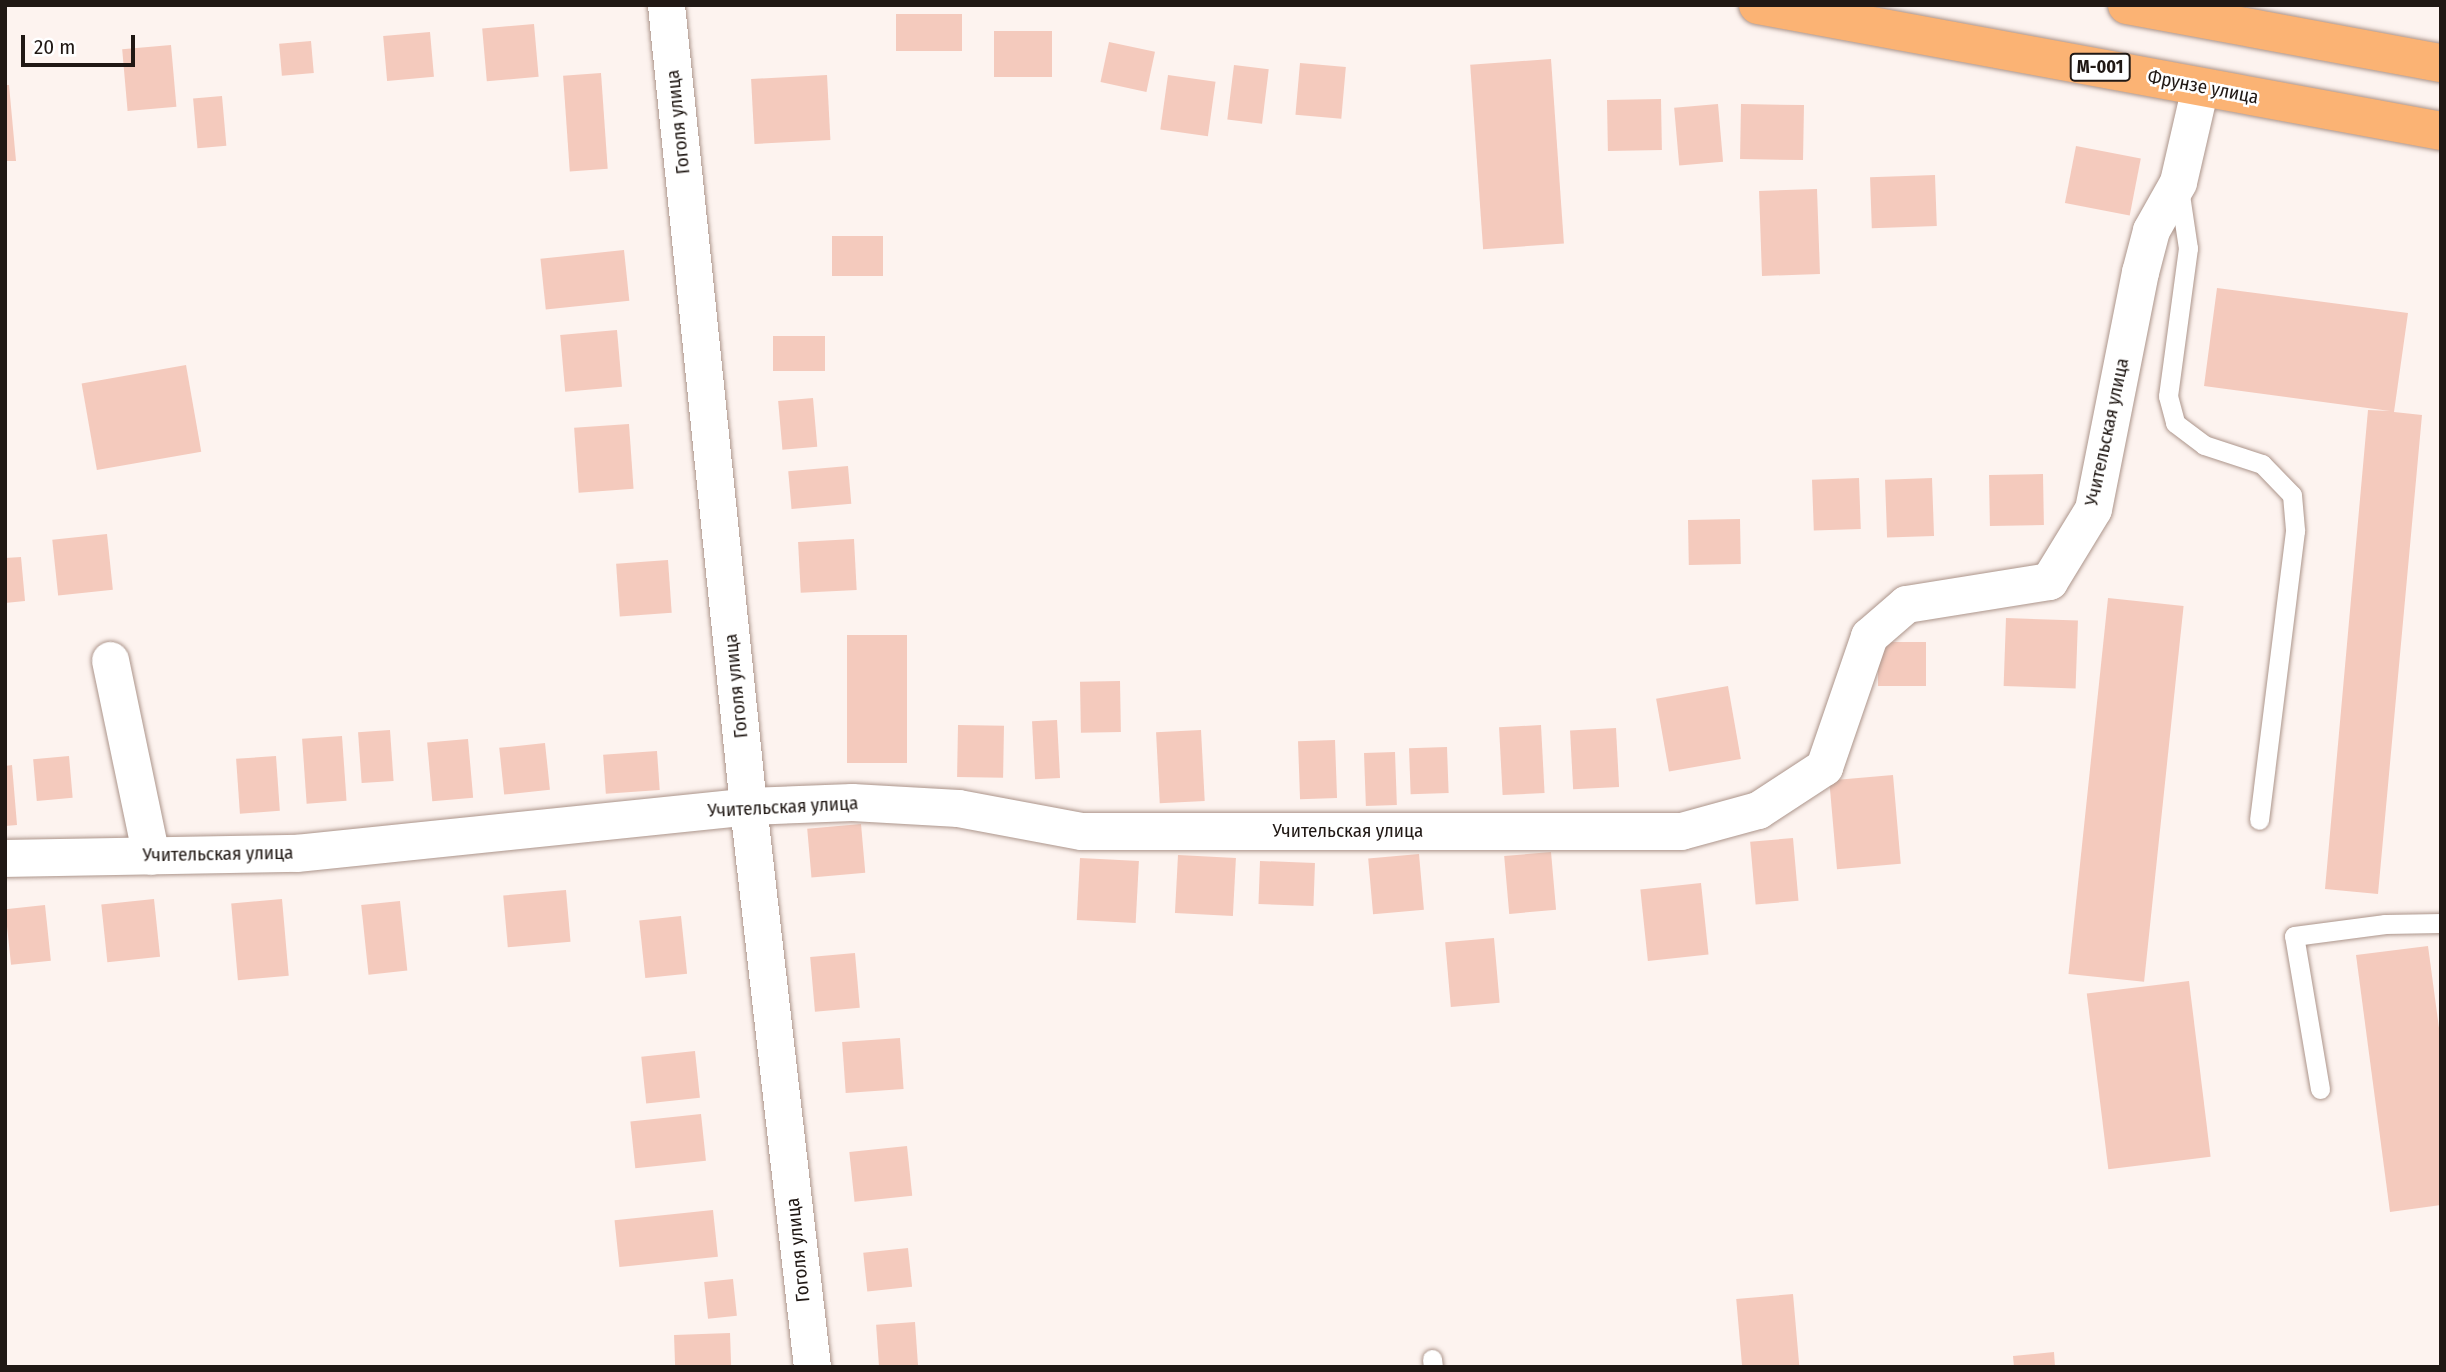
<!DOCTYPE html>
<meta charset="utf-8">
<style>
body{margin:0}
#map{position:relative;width:2446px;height:1372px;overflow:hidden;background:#fdf3ef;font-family:"Fira Sans Condensed",sans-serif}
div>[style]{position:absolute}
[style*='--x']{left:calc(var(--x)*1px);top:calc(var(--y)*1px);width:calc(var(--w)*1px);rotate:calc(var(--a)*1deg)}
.building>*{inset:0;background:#f4cabd;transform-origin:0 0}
.roads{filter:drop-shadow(0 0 2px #ac958b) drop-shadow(0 0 2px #ac958b)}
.service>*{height:19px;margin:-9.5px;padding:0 9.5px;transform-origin:9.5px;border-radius:9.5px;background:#fff}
.minor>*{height:37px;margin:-18.5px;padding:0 18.5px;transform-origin:18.5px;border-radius:18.5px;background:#fff}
.primary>*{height:38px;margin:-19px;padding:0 19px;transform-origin:19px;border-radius:19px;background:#fbb374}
span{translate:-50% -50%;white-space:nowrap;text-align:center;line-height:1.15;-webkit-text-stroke:5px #fff;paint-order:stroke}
.shield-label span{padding:2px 5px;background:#fff;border:2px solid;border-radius:5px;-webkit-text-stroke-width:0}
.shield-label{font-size:18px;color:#201814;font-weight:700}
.street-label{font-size:19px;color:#201814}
.frame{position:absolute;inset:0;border:7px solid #201814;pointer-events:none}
.scale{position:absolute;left:21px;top:35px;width:114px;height:32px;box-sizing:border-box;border:4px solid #201814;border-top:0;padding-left:9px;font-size:21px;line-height:24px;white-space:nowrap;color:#201814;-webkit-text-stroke:5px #fff;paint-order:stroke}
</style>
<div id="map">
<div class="building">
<i style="left:896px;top:14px;width:66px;height:37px"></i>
<i style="left:534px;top:24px;width:53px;height:52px;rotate:85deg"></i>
<i style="left:994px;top:31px;width:58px;height:46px"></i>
<i style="left:430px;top:32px;width:45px;height:47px;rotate:85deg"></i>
<i style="left:311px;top:41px;width:32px;height:32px;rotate:85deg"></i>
<i style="left:1109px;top:42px;width:47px;height:41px;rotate:12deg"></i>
<i style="left:171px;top:45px;width:62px;height:49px;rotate:85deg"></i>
<i style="left:1551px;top:59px;width:185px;height:81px;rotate:86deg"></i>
<i style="left:1300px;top:63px;width:46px;height:52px;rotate:5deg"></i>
<i style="left:1234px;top:65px;width:35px;height:55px;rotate:7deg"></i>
<i style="left:601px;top:73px;width:96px;height:38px;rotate:86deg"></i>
<i style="left:827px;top:75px;width:65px;height:76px;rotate:87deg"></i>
<i style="left:1168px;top:75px;width:48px;height:55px;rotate:8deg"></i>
<i style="clip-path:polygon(5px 85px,9px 85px,16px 161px,5px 161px)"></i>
<i style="left:222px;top:96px;width:50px;height:29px;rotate:85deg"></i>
<i style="left:1661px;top:99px;width:51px;height:54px;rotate:89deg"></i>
<i style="left:1718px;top:104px;width:58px;height:44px;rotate:85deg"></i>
<i style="left:1741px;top:104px;width:63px;height:55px;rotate:1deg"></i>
<i style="left:2076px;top:146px;width:66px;height:58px;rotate:11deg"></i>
<i style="left:1935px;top:175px;width:51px;height:65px;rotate:88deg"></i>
<i style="left:1817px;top:189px;width:85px;height:58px;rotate:88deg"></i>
<i style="left:832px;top:236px;width:51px;height:40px"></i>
<i style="left:624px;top:250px;width:51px;height:84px;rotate:84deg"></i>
<i style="clip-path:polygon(2217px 288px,2408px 313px,2394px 412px,2422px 415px,2378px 894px,2325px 889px,2368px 410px,2390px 411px,2204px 386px)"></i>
<i style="left:617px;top:330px;width:57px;height:57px;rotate:85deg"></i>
<i style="left:825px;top:336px;width:35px;height:52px;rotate:90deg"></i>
<i style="left:186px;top:365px;width:88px;height:106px;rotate:80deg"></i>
<i style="left:813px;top:398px;width:49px;height:35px;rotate:85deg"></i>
<i style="left:629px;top:424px;width:65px;height:55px;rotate:86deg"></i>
<i style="left:848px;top:466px;width:38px;height:60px;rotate:85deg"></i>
<i style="left:2043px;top:474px;width:51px;height:54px;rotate:89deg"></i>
<i style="left:1859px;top:478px;width:51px;height:47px;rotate:88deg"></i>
<i style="left:1932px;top:478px;width:58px;height:47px;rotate:88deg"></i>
<i style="left:1740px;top:519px;width:45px;height:52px;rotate:89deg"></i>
<i style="left:107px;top:534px;width:56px;height:55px;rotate:84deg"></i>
<i style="left:854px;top:539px;width:51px;height:56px;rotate:87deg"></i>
<i style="clip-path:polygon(21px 557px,25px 601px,5px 603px,5px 558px)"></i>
<i style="left:668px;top:560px;width:53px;height:52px;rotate:86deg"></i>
<i style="left:2108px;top:598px;width:76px;height:378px;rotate:6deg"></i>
<i style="left:2006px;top:618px;width:72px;height:68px;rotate:2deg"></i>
<i style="left:907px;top:635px;width:128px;height:60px;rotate:90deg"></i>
<i style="left:1878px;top:642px;width:48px;height:44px"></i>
<i style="left:1120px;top:681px;width:51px;height:40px;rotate:89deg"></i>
<i style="left:1728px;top:686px;width:74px;height:73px;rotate:80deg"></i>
<i style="left:1057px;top:720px;width:58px;height:25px;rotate:87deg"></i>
<i style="left:958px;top:725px;width:46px;height:52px;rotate:1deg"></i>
<i style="left:1541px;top:725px;width:68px;height:42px;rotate:87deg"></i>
<i style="left:1616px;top:728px;width:59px;height:46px;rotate:87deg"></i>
<i style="left:390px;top:730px;width:51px;height:32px;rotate:86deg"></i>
<i style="left:1201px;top:730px;width:71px;height:45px;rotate:87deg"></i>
<i style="left:342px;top:736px;width:65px;height:40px;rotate:86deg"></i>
<i style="left:468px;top:739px;width:59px;height:41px;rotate:85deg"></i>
<i style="left:1335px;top:740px;width:58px;height:37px;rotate:88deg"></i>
<i style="left:545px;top:743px;width:47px;height:46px;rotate:84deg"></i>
<i style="left:1447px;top:747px;width:46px;height:38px;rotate:88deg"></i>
<i style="left:657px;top:751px;width:39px;height:54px;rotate:86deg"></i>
<i style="left:1395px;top:752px;width:53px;height:31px;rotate:88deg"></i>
<i style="left:69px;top:756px;width:42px;height:36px;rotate:85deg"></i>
<i style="left:276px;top:756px;width:55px;height:40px;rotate:86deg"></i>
<i style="clip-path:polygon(12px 765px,17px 825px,5px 826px,5px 766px)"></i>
<i style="left:1893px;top:775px;width:89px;height:64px;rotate:85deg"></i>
<i style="left:861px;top:824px;width:49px;height:54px;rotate:85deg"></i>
<i style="left:1793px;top:838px;width:63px;height:43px;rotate:85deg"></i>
<i style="left:1551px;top:852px;width:58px;height:47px;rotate:85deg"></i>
<i style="left:1419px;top:854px;width:56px;height:51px;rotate:85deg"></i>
<i style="left:1178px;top:855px;width:58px;height:58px;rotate:3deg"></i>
<i style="left:1080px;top:858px;width:59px;height:62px;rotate:3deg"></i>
<i style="left:1260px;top:861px;width:55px;height:43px;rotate:2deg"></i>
<i style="left:1701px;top:883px;width:72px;height:61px;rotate:84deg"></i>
<i style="left:566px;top:890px;width:52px;height:63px;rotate:85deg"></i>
<i style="left:154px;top:899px;width:58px;height:53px;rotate:84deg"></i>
<i style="left:282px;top:899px;width:77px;height:51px;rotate:85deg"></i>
<i style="left:400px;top:901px;width:70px;height:39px;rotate:84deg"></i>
<i style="left:45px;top:905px;width:56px;height:40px;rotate:84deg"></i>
<i style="left:681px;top:916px;width:58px;height:42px;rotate:84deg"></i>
<i style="left:1494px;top:938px;width:65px;height:49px;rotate:85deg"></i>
<i style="clip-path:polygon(2428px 946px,2441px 1043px,2441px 1205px,2390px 1212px,2356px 955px)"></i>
<i style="left:855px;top:953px;width:55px;height:45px;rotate:85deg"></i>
<i style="left:2189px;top:981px;width:177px;height:103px;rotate:83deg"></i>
<i style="left:900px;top:1038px;width:51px;height:58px;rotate:86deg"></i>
<i style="left:695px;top:1051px;width:47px;height:54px;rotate:84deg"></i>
<i style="left:701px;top:1114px;width:47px;height:71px;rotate:84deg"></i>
<i style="left:907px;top:1146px;width:50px;height:58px;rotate:84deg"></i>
<i style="left:713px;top:1210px;width:47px;height:99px;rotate:84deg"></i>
<i style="left:908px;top:1248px;width:39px;height:45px;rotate:84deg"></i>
<i style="left:733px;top:1279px;width:37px;height:29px;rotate:84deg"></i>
<i style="left:1793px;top:1294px;width:73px;height:57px;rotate:85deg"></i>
<i style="left:915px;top:1322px;width:45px;height:39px;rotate:86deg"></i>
<i style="left:730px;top:1333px;width:34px;height:56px;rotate:88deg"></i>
<i style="clip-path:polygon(2054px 1352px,2055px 1367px,2014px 1367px,2013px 1356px)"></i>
</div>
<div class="roads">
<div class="service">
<i style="--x:2179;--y:188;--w:61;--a:81.5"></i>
<i style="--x:2188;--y:248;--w:149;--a:97.7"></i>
<i style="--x:2168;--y:396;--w:28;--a:75"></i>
<i style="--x:2175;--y:423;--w:36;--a:37"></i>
<i style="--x:2204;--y:445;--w:61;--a:18.1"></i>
<i style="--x:2262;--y:464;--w:43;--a:45.9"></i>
<i style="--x:2292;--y:495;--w:36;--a:85"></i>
<i style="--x:2295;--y:531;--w:291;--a:97.1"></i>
<i style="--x:2320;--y:1089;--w:155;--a:-99.6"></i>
<i style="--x:2294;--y:936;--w:92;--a:-7.5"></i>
<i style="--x:2385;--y:924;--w:56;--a:-1"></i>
<i style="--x:1432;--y:1359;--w:8;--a:83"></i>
</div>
<div class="minor">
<i style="--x:666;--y:5;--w:805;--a:84.15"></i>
<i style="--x:748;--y:806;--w:565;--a:83.49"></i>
<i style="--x:110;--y:660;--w:200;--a:78.2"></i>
<i style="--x:5;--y:858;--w:291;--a:-1"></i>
<i style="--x:296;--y:853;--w:454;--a:-5.9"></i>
<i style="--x:748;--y:806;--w:104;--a:-2.2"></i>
<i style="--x:852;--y:802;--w:106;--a:3.2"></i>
<i style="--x:958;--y:808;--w:125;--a:10.6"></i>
<i style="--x:1081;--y:831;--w:600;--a:0"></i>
<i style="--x:1681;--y:831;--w:80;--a:-15.3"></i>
<i style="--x:1758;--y:810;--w:79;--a:-33.1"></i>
<i style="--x:1824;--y:767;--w:139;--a:-71"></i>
<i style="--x:1869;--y:636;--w:49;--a:-40.9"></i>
<i style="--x:1906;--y:604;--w:145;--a:-9.1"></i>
<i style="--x:2049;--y:581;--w:84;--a:-58.6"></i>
<i style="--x:2093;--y:509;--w:242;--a:-78.8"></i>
<i style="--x:2140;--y:272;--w:43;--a:-75.3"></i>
<i style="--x:2151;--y:230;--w:55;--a:-60.6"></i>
<i style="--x:2178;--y:182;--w:98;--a:-77"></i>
</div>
<div class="primary">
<i style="--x:1758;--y:5;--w:695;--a:10.45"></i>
<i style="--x:2127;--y:5;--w:319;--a:10.5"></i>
</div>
</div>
<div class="shield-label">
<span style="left:2100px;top:67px">M-001</span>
</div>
<div class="street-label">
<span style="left:2203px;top:87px;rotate:11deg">Фрунзе улица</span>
<span style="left:678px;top:122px;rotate:-96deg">Гоголя улица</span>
<span style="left:2107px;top:432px;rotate:-78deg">Учительская улица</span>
<span style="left:736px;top:686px;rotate:-96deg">Гоголя улица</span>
<span style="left:783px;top:807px;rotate:-3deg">Учительская улица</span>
<span style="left:1348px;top:831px">Учительская улица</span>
<span style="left:218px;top:854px;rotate:-1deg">Учительская улица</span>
<span style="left:798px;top:1250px;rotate:-96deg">Гоголя улица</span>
</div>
<div class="frame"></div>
<div class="scale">20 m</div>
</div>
